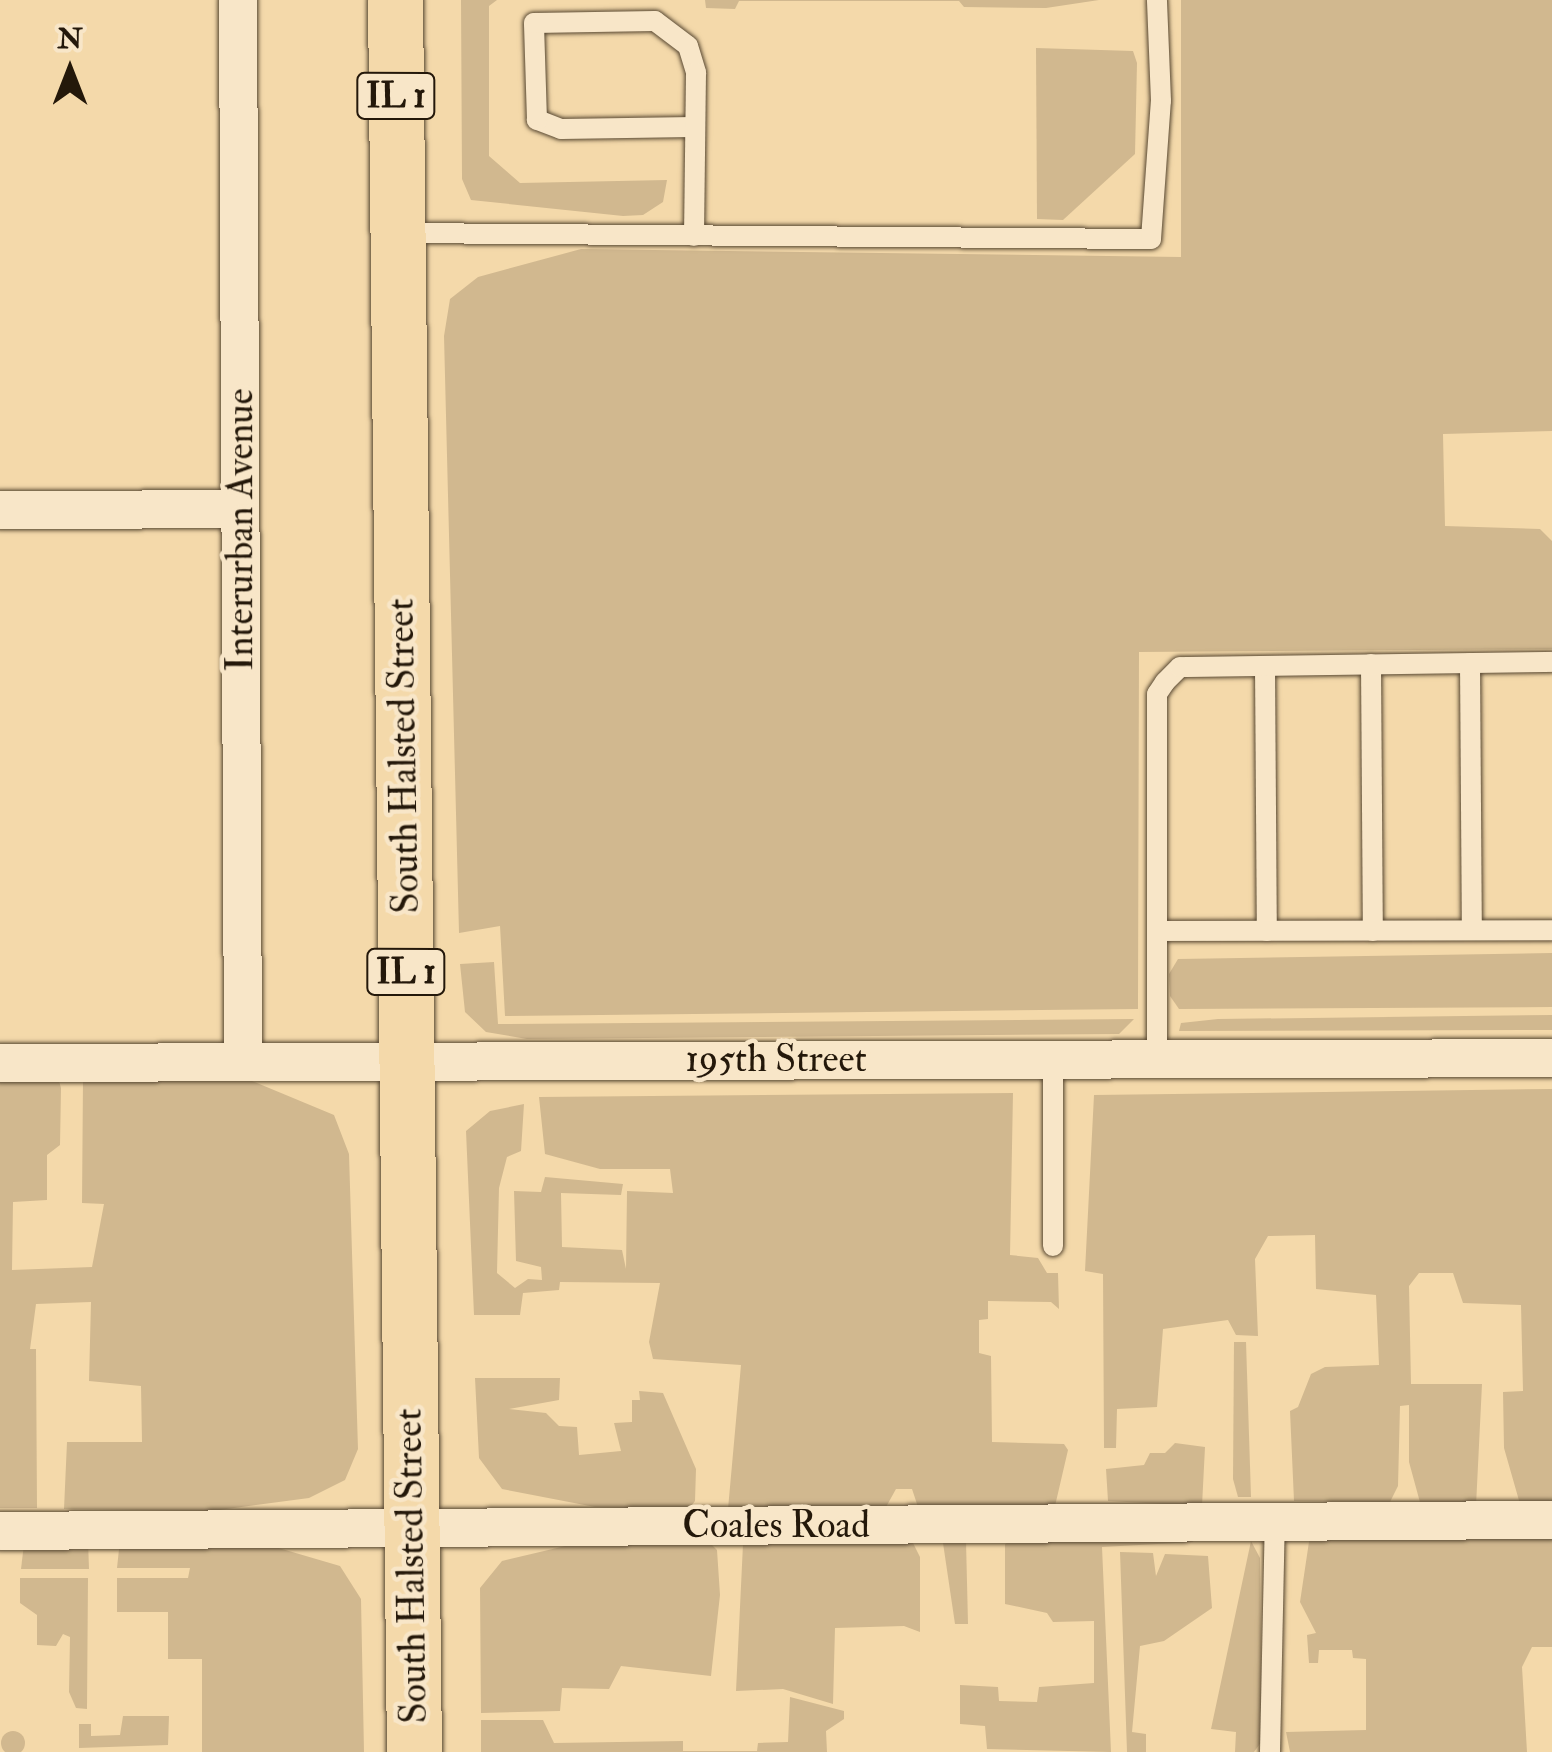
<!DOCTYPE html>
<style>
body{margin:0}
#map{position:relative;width:1552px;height:1752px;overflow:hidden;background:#f4d9aa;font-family:"IM FELL Double Pica",serif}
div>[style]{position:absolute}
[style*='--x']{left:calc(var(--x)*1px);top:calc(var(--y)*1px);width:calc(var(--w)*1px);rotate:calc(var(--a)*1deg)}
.green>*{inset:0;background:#d1b88f}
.round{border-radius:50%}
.roads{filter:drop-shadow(0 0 2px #584832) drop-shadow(0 0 2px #584832)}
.lane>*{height:20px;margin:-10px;padding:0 10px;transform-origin:10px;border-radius:10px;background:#f8e6c8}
.street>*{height:38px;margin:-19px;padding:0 19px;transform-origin:19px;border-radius:19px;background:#f8e6c8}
.primary>*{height:55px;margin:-27.5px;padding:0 27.5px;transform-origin:27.5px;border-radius:27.5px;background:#f4d9aa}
span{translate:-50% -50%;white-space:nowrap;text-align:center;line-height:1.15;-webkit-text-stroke:9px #f8e6c8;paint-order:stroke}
.shield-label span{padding:2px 8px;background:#f8e6c8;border:2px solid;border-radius:8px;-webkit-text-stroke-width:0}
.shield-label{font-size:35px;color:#24180a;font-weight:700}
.street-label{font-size:38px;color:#24180a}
.north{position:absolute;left:20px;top:20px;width:100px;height:100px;-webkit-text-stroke:8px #f8e6c8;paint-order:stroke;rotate:0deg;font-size:28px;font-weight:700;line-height:40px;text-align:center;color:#24180a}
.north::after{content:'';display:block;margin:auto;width:35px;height:45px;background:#24180a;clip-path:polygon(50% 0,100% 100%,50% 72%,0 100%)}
</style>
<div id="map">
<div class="green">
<i style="clip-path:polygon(461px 0,497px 0,489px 6px,489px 156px,520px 183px,667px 180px,663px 202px,643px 215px,623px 216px,471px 200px,462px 179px)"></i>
<i style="clip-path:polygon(705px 0,1099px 0,1046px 8px,964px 7px,959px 1px,739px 1px,735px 9px,706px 8px)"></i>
<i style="clip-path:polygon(1181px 0,1552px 0,1552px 431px,1443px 434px,1445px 526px,1540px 529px,1552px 541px,1552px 649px,1139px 652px,1138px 1009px,505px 1016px,500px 926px,459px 933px,444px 336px,450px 299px,478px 277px,581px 249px,1181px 257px)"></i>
<i style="clip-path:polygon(1036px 48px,1133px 51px,1137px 63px,1135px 154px,1063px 220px,1037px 219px)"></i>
<i style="clip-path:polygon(1552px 953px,1552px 1007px,1179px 1009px,1170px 996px,1169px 974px,1178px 959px)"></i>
<i style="clip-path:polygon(494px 962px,498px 1024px,1134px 1019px,1119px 1034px,527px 1039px,486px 1032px,465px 1012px,460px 964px)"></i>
<i style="clip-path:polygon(1552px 1015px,1552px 1030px,1179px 1031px,1181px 1023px,1218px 1019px)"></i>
<i style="clip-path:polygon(0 1079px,59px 1081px,61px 1088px,60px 1145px,47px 1155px,47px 1200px,13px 1202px,12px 1270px,92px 1267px,104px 1204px,82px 1203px,83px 1079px,252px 1081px,334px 1115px,349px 1154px,358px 1449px,345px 1480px,309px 1498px,212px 1511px,64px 1509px,67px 1442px,142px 1442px,141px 1386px,89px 1381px,91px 1302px,36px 1304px,30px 1349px,36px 1349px,37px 1508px,0 1508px)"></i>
<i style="clip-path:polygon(1552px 1089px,1552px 1504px,1520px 1504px,1504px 1448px,1503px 1392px,1523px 1391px,1521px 1305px,1463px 1303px,1453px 1273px,1419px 1273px,1409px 1286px,1411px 1384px,1482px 1384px,1476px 1506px,1421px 1506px,1409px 1462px,1409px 1405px,1400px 1406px,1398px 1486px,1390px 1502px,1294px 1501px,1290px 1411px,1298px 1407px,1311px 1374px,1325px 1367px,1379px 1365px,1376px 1295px,1316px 1289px,1315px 1235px,1268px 1236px,1255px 1259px,1258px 1336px,1236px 1335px,1228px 1320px,1163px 1329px,1157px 1407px,1117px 1409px,1116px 1448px,1104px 1448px,1103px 1274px,1085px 1271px,1094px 1095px)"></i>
<i style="clip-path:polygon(1013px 1093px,1010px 1255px,1038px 1258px,1047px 1273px,1058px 1273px,1059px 1309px,1051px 1302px,988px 1301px,988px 1319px,979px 1320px,979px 1353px,991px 1356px,992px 1442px,1064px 1444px,1068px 1450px,1055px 1506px,918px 1507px,912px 1489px,896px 1489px,886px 1507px,728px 1509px,741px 1365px,653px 1359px,649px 1342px,660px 1283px,560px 1282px,559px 1290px,523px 1293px,520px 1315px,474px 1315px,466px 1131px,490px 1111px,524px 1104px,521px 1151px,507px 1157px,499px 1188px,497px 1273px,515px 1288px,528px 1279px,542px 1280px,541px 1267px,516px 1261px,514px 1191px,541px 1192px,545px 1177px,623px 1184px,621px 1195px,561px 1193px,562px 1247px,622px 1250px,626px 1269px,627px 1191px,673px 1193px,670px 1169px,600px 1169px,545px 1154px,539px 1097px)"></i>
<i style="clip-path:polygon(1234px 1342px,1246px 1342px,1251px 1497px,1238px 1497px,1233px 1479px)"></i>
<i style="clip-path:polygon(475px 1378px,560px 1378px,559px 1400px,509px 1409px,546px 1413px,559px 1426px,577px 1427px,579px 1455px,621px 1451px,614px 1423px,632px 1422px,632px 1400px,640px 1400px,639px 1391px,663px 1393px,696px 1469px,695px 1501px,688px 1510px,595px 1507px,502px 1489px,479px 1458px)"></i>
<i style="clip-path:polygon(1175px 1443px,1205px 1447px,1202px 1506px,1108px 1501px,1106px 1469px,1144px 1465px,1150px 1453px,1165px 1453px)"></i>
<i style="clip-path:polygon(1552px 1534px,1552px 1647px,1532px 1647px,1522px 1667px,1527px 1752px,1290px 1752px,1286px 1732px,1366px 1730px,1366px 1659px,1353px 1658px,1352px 1650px,1319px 1650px,1318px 1663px,1309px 1663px,1307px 1635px,1316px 1633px,1300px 1602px,1310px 1535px)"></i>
<i style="clip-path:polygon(1021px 1535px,1182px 1536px,1194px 1542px,1102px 1547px,1111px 1752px,987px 1749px,985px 1726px,960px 1724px,960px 1685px,998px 1687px,999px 1701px,1037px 1702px,1039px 1687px,1094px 1683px,1094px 1621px,1053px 1622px,1047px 1613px,1005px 1604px,1005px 1544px)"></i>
<i style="clip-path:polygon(911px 1539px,920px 1557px,920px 1632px,904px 1626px,835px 1628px,833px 1704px,783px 1689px,736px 1691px,743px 1544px)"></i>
<i style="clip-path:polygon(120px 1540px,265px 1544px,340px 1566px,361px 1599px,364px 1752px,202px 1752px,202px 1659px,168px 1659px,168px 1612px,117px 1612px,117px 1578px,188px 1578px,190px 1568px,117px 1568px)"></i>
<i style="clip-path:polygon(88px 1541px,89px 1569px,21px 1569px,24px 1544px)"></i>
<i style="clip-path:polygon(708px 1541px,717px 1550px,720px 1595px,711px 1676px,621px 1666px,609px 1689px,562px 1688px,560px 1711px,481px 1713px,480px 1588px,502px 1561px,578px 1543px)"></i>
<i style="clip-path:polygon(966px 1541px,968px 1624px,955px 1624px,943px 1543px)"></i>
<i style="clip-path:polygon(1251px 1541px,1260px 1558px,1262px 1741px,1254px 1752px,1235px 1752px,1236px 1732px,1211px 1729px)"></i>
<i style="clip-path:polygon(1120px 1552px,1153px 1553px,1156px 1576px,1165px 1554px,1208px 1556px,1212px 1608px,1164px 1641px,1140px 1646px,1132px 1732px,1146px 1734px,1146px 1752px,1127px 1752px)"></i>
<i style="clip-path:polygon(20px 1578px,88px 1578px,87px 1709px,76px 1708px,69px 1692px,70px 1637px,63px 1634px,56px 1646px,37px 1645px,37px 1615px,20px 1603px)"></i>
<i style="clip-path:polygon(790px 1697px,844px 1711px,844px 1719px,826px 1731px,827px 1752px,481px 1752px,481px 1720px,543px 1720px,554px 1743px,683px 1741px,683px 1751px,757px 1751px,758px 1743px,788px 1742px)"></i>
<i style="clip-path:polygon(123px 1716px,169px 1716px,168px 1745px,79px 1748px,79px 1724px,91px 1724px,91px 1736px,120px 1735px)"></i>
<i class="round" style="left:1px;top:1731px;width:24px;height:24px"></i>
</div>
<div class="roads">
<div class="lane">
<i style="--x:693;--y:127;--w:132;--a:179.1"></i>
<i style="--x:561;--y:129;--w:26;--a:-159"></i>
<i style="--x:537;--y:120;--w:97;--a:-91.8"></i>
<i style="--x:534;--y:23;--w:121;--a:-0.9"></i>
<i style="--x:655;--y:21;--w:41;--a:37.1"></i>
<i style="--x:688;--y:46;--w:28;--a:73"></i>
<i style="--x:696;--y:73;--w:163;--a:90.7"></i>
<i style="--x:400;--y:233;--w:751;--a:0.46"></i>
<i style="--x:1151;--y:239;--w:138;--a:-85.9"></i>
<i style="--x:1161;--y:101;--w:101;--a:-92.3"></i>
<i style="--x:1470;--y:663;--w:267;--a:89.6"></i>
<i style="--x:1371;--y:664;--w:267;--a:89.6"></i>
<i style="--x:1265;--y:666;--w:265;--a:89.6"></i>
<i style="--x:1157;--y:931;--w:395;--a:-0.1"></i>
<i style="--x:1053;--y:1059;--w:187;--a:90"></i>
<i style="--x:1157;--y:1059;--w:365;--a:-90"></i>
<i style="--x:1157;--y:694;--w:14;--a:-56"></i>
<i style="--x:1165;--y:682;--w:21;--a:-45"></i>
<i style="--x:1180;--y:667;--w:372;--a:-0.8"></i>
<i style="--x:1270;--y:1752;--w:230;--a:-88.8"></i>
</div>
<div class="street">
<i style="--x:238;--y:0;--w:1060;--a:89.73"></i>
<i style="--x:0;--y:510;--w:240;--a:-0.2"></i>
<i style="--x:0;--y:1063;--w:1552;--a:-0.18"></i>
<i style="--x:0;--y:1531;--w:1552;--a:-0.41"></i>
</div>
<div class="primary">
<i style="--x:395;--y:0;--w:1752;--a:89.38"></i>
</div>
</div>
<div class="shield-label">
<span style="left:396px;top:96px">IL 1</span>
<span style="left:406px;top:972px">IL 1</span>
</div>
<div class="street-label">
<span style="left:241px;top:530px;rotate:-90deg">Interurban Avenue</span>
<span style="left:404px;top:756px;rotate:-91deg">South Halsted Street</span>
<span style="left:776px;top:1060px">195th Street</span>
<span style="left:776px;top:1526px">Coales Road</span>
<span style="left:412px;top:1566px;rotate:-91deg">South Halsted Street</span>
</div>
<div class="north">N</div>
</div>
